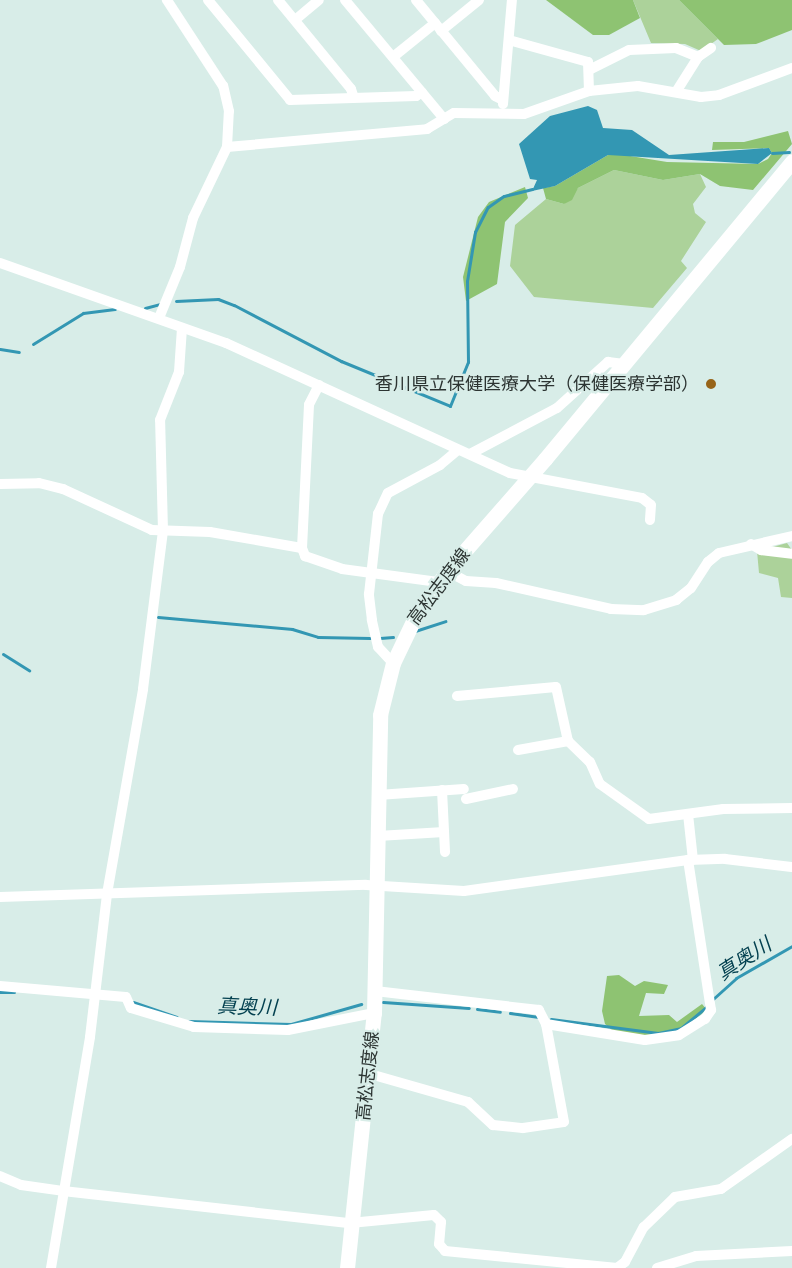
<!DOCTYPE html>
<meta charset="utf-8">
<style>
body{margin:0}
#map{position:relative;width:792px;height:1268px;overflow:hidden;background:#d8ede8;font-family:Montserrat,"Noto Sans JP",sans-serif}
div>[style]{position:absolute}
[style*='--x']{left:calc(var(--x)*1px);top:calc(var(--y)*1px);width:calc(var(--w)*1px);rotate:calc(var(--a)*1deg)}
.green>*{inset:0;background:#acd29a}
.forest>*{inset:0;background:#8ec372}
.water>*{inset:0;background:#3397b3}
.stream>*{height:3px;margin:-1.5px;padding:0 1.5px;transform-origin:1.5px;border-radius:1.5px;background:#3397b3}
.street>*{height:10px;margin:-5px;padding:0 5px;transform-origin:5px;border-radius:5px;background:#fff}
.secondary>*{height:15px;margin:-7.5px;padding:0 7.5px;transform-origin:7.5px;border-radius:7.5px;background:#fff}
.dots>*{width:16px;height:16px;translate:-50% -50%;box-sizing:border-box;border:3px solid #d8ede8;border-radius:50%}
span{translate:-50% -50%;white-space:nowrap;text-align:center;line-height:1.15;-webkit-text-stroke:4.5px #d8ede8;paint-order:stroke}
.poi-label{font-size:18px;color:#2c3432}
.right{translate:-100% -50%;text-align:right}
.street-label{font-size:18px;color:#2c3432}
.water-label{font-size:20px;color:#044150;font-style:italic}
</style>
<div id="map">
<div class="green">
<i style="clip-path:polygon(633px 0,679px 0,718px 39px,701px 51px,685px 44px,651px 43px)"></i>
<i style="clip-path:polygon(614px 170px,663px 180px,700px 174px,706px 187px,693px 204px,695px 213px,706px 222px,681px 261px,687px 268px,653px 308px,534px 297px,510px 266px,515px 225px,546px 199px,564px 204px,578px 188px)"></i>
<i style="clip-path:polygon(787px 543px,792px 550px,792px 598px,781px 597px,778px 578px,759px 573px,757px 551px)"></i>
</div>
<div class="forest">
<i style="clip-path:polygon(546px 0,633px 0,640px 18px,609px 35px,593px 35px)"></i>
<i style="clip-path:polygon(679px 0,792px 0,792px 30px,756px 44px,724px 45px)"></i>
<i style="clip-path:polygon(788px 131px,792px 144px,753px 190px,720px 186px,700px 174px,663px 180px,614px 170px,578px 188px,572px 200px,564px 204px,546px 199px,543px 188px,555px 186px,608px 155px,618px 154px,667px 162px,758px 164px,768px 159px,772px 153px,769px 148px,712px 150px,713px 142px,744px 142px)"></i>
<i style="clip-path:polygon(525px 187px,528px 198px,505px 222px,497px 284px,466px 301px,463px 277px,478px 217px,489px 202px)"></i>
<i style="clip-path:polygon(619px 975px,635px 986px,644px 981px,668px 985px,664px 994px,646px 993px,639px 1016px,669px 1015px,677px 1022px,702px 1004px,707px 1010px,677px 1032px,646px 1037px,614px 1032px,605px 1024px,602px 1011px,607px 976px)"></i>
</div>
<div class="water">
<i style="clip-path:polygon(588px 106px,597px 110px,603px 128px,632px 130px,669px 155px,769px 148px,772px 153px,758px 164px,608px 155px,555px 186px,532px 191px,537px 180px,530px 179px,519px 144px,550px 116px)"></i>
</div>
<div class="stream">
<i style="--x:772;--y:153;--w:17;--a:-3"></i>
<i style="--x:176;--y:301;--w:42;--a:-2.7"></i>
<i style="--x:218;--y:299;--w:17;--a:21"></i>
<i style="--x:234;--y:305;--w:121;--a:27.6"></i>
<i style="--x:341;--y:361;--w:118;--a:22.4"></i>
<i style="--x:450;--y:406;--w:48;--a:-67.8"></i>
<i style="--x:468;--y:362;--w:81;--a:-90.7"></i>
<i style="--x:467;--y:281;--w:50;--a:-80.7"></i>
<i style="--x:475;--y:232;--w:28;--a:-63"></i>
<i style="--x:488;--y:207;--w:19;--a:-35"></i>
<i style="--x:504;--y:196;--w:29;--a:-14"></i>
<i style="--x:145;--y:308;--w:16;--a:-15"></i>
<i style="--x:33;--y:344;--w:59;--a:-31.8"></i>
<i style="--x:83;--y:313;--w:32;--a:-7"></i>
<i style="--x:0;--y:349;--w:19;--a:9"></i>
<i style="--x:158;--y:617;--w:135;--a:5.1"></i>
<i style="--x:292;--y:629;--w:27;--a:17"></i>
<i style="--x:318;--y:637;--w:52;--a:1.1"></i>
<i style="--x:415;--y:631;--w:32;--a:-18"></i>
<i style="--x:380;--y:638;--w:13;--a:-4"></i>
<i style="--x:3;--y:654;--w:31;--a:32"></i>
<i style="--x:0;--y:992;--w:14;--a:0"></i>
<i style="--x:713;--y:999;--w:31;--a:-42"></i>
<i style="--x:736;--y:978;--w:64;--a:-29.7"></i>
<i style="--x:133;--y:1002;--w:46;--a:18.8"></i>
<i style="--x:383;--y:1002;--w:86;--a:4"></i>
<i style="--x:477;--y:1009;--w:23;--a:7"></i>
<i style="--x:510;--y:1013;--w:29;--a:8"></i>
<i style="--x:551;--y:1019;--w:108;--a:7.5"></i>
<i style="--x:658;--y:1033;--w:24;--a:-12"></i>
<i style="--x:681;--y:1028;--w:33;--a:-40"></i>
<i style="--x:189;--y:1021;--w:102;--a:1.7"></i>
<i style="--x:291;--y:1024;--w:73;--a:-15.9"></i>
</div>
<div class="street">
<i style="--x:208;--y:0;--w:129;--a:50.6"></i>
<i style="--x:290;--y:100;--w:126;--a:-1.8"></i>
<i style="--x:416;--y:96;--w:7;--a:-34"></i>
<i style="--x:278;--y:0;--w:115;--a:50.6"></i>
<i style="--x:351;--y:89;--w:9;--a:72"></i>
<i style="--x:345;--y:0;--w:155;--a:50.2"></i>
<i style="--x:416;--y:0;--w:124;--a:50.5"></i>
<i style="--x:495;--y:96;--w:9;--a:27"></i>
<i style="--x:295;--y:20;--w:31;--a:-40"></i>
<i style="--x:441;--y:31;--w:49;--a:-39.2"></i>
<i style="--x:509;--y:40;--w:82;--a:15.6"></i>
<i style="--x:588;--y:62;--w:29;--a:88"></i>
<i style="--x:393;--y:57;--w:54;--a:-39"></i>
<i style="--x:591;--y:69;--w:42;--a:-26.6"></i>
<i style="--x:629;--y:50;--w:47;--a:-2.4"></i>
<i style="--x:676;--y:48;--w:24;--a:22"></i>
<i style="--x:698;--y:57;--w:16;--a:-35"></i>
<i style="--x:676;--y:92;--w:41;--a:-57.8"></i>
<i style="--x:503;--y:104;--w:104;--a:-85.1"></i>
<i style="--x:227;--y:147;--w:201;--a:-5.1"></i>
<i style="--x:427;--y:129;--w:31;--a:-31"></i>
<i style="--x:454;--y:113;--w:70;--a:0.8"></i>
<i style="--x:524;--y:114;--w:69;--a:-19.5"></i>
<i style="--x:589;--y:91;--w:49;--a:-5.8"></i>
<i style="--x:638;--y:86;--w:64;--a:9.9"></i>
<i style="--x:701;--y:97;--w:18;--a:-6"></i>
<i style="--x:719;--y:95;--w:78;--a:-20.3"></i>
<i style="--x:0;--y:263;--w:240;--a:19.5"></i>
<i style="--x:226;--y:343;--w:312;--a:24.6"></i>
<i style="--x:510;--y:473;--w:134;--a:10.7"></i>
<i style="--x:642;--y:498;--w:11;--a:38"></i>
<i style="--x:651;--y:505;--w:15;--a:94"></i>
<i style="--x:159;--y:318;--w:55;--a:-67.6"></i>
<i style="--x:180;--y:267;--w:51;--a:-75.1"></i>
<i style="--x:193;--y:218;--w:79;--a:-64.4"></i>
<i style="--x:227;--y:147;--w:36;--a:-87"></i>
<i style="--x:229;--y:111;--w:26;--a:-103"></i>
<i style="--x:223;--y:86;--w:103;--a:-123.1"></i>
<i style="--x:319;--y:385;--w:22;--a:117"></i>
<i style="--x:309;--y:405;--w:143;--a:92.8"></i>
<i style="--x:302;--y:548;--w:9;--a:69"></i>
<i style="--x:305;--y:556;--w:39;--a:19"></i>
<i style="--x:342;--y:569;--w:97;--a:7.7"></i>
<i style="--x:470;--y:454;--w:98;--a:-27.9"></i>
<i style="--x:557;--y:408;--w:69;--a:-42"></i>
<i style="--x:608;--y:362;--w:16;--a:7"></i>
<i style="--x:0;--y:484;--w:39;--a:-1"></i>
<i style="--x:39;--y:483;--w:25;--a:14"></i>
<i style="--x:63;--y:489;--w:98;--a:24.7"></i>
<i style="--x:152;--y:530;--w:58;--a:2"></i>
<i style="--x:210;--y:532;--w:93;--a:9.9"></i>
<i style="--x:751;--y:544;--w:12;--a:31"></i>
<i style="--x:761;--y:550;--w:31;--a:7"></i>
<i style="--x:447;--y:571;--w:21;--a:28"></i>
<i style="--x:466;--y:581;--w:30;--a:4"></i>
<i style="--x:496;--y:583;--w:118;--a:12.7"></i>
<i style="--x:611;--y:609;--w:33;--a:2"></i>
<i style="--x:644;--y:610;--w:34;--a:-17"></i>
<i style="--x:676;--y:600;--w:19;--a:-39"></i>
<i style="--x:691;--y:588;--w:31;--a:-57"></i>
<i style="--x:708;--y:562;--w:14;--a:-39"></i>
<i style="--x:719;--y:553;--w:75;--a:-13.1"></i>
<i style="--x:393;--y:663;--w:22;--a:-133"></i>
<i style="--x:378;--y:647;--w:28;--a:-103"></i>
<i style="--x:372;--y:620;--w:26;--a:-97"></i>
<i style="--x:369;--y:594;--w:81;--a:-83.6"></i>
<i style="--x:378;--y:514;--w:23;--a:-65"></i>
<i style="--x:388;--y:493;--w:59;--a:-28.3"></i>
<i style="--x:440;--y:465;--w:23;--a:-40"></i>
<i style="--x:457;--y:696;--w:99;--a:-5.2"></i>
<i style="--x:556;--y:687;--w:55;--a:77.5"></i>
<i style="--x:568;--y:741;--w:30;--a:44"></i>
<i style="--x:590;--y:762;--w:24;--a:66"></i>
<i style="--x:600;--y:784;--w:60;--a:35.5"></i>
<i style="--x:649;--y:819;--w:75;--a:-7.7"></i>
<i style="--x:723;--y:809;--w:69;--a:-0.8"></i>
<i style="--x:518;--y:750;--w:51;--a:-10.2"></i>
<i style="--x:442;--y:790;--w:62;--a:87.2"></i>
<i style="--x:378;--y:795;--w:86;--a:-4"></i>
<i style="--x:466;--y:799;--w:48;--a:-12"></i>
<i style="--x:688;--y:814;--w:46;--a:83.8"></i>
<i style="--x:378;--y:836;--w:66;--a:-3.5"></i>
<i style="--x:0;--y:897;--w:366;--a:-1.9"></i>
<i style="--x:366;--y:885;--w:98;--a:3.5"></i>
<i style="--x:464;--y:891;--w:226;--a:-7.9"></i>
<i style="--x:688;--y:860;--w:37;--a:-2"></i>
<i style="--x:725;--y:859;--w:67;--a:6.8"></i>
<i style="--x:0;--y:986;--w:126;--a:5"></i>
<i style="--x:126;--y:997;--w:12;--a:66"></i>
<i style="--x:131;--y:1008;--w:66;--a:16.8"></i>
<i style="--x:194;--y:1027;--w:94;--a:1.8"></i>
<i style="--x:288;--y:1030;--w:88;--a:-11.2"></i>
<i style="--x:546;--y:1024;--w:100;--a:9.2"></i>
<i style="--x:645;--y:1040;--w:34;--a:-8"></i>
<i style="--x:679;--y:1035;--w:31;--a:-32"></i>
<i style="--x:705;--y:1019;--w:11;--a:-56"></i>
<i style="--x:711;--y:1010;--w:152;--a:-98.7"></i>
<i style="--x:370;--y:1074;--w:102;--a:15.9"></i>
<i style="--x:468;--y:1102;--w:34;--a:43"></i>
<i style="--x:493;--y:1125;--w:30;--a:6"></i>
<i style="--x:523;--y:1128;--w:41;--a:-8.3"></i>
<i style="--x:564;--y:1122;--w:100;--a:-100.4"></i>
<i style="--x:546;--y:1024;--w:16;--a:-117"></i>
<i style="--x:539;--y:1010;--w:165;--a:-173.4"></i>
<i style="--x:0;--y:1176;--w:23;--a:23"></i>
<i style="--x:21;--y:1185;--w:42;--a:8.1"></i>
<i style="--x:63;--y:1191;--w:289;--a:6.4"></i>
<i style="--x:350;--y:1223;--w:84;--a:-5.4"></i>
<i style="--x:434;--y:1215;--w:10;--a:45"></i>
<i style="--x:441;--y:1222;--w:22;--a:95"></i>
<i style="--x:439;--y:1244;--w:9;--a:49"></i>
<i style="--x:445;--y:1251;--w:173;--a:5.6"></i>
<i style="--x:617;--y:1268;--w:10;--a:-37"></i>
<i style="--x:625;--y:1262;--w:40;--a:-62"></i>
<i style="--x:644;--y:1227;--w:43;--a:-44.1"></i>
<i style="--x:675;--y:1197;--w:47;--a:-9.9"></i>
<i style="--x:721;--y:1189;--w:87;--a:-35.2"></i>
<i style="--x:51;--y:1268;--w:234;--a:-80.4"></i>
<i style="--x:90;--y:1037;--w:144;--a:-83.2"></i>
<i style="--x:107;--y:894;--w:208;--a:-80"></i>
<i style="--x:143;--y:689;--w:159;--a:-82.8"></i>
<i style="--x:163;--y:531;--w:111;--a:-91.5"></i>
<i style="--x:160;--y:420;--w:52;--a:-68.4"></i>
<i style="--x:179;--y:372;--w:44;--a:-86.1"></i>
<i style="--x:657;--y:1268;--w:41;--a:-17.1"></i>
<i style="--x:696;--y:1256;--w:96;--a:-3"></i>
</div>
<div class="secondary">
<i style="--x:347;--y:1268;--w:256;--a:-84"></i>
<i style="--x:374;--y:1013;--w:298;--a:-88.8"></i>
<i style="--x:380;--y:715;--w:54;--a:-76"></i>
<i style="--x:393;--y:663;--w:51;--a:-64.4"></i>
<i style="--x:415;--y:617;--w:56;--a:-55.2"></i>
<i style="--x:447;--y:571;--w:149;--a:-48.8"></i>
<i style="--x:545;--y:459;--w:387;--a:-50.3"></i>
</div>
<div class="dots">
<i style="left:711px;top:384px;background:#976418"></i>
</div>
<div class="poi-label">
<span class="right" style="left:699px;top:384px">香川県立保健医療大学（保健医療学部）</span>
</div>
<div class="street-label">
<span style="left:439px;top:587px;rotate:-53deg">高松志度線</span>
<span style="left:368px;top:1076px;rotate:-84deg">高松志度線</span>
</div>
<div class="water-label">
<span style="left:744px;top:959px;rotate:-33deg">真奥川</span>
<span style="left:247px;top:1007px;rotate:2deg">真奥川</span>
</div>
</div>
